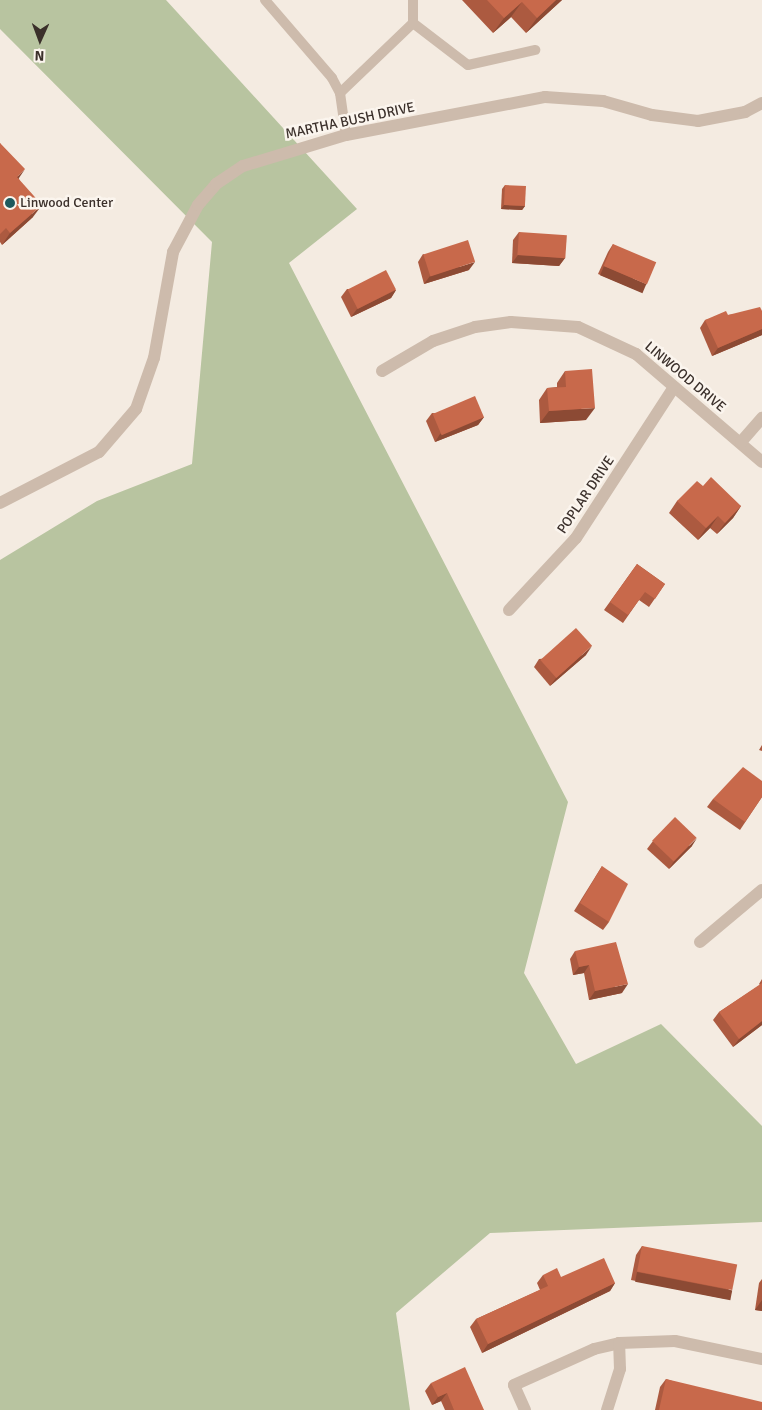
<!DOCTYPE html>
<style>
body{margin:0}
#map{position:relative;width:762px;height:1410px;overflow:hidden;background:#f4ebe1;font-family:Signika,sans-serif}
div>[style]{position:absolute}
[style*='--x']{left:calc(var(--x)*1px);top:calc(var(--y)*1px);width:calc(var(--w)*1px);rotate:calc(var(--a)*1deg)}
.green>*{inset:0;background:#b8c4a0}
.service>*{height:10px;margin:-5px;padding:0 5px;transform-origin:5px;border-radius:5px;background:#cdbbac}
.minor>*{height:12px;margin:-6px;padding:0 6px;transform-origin:6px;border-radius:6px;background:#cdbbac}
.wall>*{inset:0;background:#ac5a40}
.shaded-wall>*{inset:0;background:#8c4a34;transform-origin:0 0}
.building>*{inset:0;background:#c8694b;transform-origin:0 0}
.dots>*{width:14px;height:14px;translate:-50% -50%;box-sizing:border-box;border:2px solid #fbf5ee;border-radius:50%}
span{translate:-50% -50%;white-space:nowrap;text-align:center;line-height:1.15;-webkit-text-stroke:5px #fbf5ee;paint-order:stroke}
.street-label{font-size:14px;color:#3b302b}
.poi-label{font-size:14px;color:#3b302b}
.left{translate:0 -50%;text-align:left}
.north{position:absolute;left:15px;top:15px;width:50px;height:50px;-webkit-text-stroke:4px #fbf5ee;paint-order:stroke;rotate:182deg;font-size:14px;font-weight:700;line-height:20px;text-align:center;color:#3b302b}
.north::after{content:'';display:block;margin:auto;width:18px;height:22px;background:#3b302b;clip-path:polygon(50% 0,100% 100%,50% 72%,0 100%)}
</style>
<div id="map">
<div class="green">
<i style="clip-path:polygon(0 0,166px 0,357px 209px,289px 263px,568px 802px,524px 973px,576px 1064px,661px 1024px,762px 1126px,762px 1222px,490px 1233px,396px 1313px,410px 1410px,0 1410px,0 560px,97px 501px,192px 464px,212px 242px,0 29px)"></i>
</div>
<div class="service">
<i style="--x:265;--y:0;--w:103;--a:49.3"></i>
<i style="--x:332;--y:78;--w:17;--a:62"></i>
<i style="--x:340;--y:93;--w:42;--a:81.9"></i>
<i style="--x:413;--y:0;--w:23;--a:90"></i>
<i style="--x:340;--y:93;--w:101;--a:-43.8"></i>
<i style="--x:413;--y:23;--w:69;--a:37.4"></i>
<i style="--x:468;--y:65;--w:69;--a:-12.6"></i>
</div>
<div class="minor">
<i style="--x:382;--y:371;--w:59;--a:-30.5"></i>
<i style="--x:433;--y:341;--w:44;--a:-18.4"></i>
<i style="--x:475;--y:327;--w:36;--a:-8"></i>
<i style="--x:511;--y:322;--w:67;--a:4.3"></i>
<i style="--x:578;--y:327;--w:64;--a:25"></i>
<i style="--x:636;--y:354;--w:166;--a:40.6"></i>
<i style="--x:741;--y:442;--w:32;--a:-49"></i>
<i style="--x:0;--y:503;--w:111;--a:-27.3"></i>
<i style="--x:99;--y:452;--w:57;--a:-49.3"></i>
<i style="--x:136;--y:409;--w:54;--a:-70.6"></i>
<i style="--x:154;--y:358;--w:108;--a:-79.8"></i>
<i style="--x:173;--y:252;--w:53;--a:-62"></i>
<i style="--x:198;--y:205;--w:28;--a:-49"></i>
<i style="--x:216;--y:184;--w:32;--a:-34"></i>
<i style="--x:243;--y:166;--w:108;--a:-16.8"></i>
<i style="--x:346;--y:135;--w:203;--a:-10.8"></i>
<i style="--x:545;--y:97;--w:58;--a:3.9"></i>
<i style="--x:603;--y:101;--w:51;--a:15.9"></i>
<i style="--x:652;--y:115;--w:46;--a:7.4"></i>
<i style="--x:698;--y:121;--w:48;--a:-10.8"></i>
<i style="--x:745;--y:112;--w:19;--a:-28"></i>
<i style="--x:509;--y:610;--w:98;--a:-47.1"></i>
<i style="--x:576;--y:538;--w:180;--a:-57"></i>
<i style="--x:700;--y:942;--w:81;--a:-40"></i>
<i style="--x:525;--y:1410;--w:27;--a:-114"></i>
<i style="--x:514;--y:1385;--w:88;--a:-24.2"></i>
<i style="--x:594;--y:1349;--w:26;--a:-13"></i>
<i style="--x:619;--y:1343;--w:56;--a:-2"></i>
<i style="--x:675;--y:1341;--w:89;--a:11.7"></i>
<i style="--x:607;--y:1410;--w:43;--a:-72.4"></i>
<i style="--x:620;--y:1369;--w:26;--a:-92"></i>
</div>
<div class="wall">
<i style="clip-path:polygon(462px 0,562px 0,526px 33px,511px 17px,493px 33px)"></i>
<i style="clip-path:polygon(0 143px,19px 179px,33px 217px,2px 245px,0 242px)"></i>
<i style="clip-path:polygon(505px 185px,525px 206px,522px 210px,501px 209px,502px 189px)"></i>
<i style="clip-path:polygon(519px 232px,565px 258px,559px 266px,512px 263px,513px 240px)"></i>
<i style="clip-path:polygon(613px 244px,641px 292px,598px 274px,608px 252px)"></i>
<i style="clip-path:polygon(423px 254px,469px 270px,424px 284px,418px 262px)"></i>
<i style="clip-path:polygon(347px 289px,396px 290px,391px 298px,351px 317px,341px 297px)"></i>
<i style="clip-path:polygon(762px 311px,762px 335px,712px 356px,700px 328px,705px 320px,728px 315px)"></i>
<i style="clip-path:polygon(565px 371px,586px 420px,540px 423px,539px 400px,547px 388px,557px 387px,557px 383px)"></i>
<i style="clip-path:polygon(432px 413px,484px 417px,478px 425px,435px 442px,426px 421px)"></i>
<i style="clip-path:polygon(703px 486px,741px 506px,733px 518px,717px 534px,710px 528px,698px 540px,669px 513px,677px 501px)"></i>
<i style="clip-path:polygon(637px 564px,665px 584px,649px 607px,639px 600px,623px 623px,604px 610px)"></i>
<i style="clip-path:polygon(586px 655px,550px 686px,534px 667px,539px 659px)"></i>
<i style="clip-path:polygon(762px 745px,762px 751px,759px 750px)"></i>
<i style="clip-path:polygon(762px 797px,740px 830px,707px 807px,713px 799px)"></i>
<i style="clip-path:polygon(653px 841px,692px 846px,669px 869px,647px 849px)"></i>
<i style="clip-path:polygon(602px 866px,609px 922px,603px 930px,574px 911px)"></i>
<i style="clip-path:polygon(575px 951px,622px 993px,589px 1000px,584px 973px,573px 975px,570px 959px)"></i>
<i style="clip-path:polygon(762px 979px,762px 1025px,733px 1047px,713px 1020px,719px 1012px,760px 985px,759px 984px)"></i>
<i style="clip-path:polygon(642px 1246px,732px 1291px,726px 1299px,631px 1280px,636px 1255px)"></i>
<i style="clip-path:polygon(543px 1275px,615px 1283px,610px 1291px,482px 1353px,470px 1327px,476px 1319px,540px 1290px,537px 1283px)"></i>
<i style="clip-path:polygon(762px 1279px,762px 1311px,755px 1310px,759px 1283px)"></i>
<i style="clip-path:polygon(666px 1379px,762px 1410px,655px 1410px,660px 1387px)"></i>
<i style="clip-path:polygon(431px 1383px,484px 1410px,445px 1410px,441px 1401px,432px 1405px,425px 1391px)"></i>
</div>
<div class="shaded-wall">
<i style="clip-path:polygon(556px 0,562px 0,526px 33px,537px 18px)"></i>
<i style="clip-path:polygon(522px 2px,511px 17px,493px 33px,504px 18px)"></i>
<i style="clip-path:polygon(25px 169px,17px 181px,17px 177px)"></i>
<i style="clip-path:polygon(42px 205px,33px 217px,2px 245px,10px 233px)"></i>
<i style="clip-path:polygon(504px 205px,525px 206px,522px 210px,501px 209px)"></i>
<i style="clip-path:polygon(518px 255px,565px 258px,559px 266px,512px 263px)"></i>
<i style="clip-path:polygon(475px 262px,469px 270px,424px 284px,430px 276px)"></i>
<i style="left:604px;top:266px;width:46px;height:10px;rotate:23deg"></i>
<i style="clip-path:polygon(396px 290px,391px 298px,351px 317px,357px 309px)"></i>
<i style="clip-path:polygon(762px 329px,762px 335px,712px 356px,718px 348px)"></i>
<i style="clip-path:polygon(595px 408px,586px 420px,540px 423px,549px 411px)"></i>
<i style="clip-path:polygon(484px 417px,478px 425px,435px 442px,440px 434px)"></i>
<i style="clip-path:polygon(741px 506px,733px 518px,717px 534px,725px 523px)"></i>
<i style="clip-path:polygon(718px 516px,710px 528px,698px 540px,706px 528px)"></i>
<i style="clip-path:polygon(592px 646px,586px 655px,550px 686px,556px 678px)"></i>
<i style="clip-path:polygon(697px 838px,692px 846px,669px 869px,674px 861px)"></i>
<i style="clip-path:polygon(589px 965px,584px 973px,573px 975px,579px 967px)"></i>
<i style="clip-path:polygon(628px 984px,622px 993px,589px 1000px,595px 991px)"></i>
<i style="clip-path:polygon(762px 1021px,762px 1025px,733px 1047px,739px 1039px)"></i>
<i style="left:637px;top:1272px;width:97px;height:10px;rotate:11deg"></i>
<i style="clip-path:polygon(615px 1283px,610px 1291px,482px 1353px,488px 1344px)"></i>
<i style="clip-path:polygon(762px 1300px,762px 1311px,755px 1310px)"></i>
<i style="clip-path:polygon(447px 1393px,441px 1401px,432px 1405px,438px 1397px)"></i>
</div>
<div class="building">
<i style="clip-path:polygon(487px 0,556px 0,537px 18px,522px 2px,504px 18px)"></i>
<i style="clip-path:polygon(0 143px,25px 169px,17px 177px,42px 205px,10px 233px,6px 228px,0 234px)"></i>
<i style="left:505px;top:185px;width:21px;height:20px;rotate:3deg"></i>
<i style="left:519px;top:232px;width:48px;height:23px;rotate:4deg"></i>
<i style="left:468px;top:240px;width:23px;height:47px;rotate:72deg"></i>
<i style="left:613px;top:244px;width:47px;height:24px;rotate:23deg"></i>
<i style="left:386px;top:270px;width:22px;height:43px;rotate:63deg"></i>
<i style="clip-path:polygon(760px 307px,762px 311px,762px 329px,718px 348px,705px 320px,726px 311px,728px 315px)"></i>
<i style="clip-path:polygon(592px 369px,595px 408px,549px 411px,547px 388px,566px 387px,565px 371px)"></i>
<i style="left:475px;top:396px;width:23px;height:46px;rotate:67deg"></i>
<i style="clip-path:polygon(711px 477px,741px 506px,725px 523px,718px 516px,706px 528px,677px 501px,697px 481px,703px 486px)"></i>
<i style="clip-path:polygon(637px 564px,665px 584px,655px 599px,645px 592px,628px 615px,610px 602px)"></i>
<i style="left:576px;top:628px;width:24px;height:48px;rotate:48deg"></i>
<i style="clip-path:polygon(743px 767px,762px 781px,762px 797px,745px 822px,713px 799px)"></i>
<i style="left:675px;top:817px;width:30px;height:33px;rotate:44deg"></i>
<i style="clip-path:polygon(602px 866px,628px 884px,609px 922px,580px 903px)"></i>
<i style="clip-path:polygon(616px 942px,628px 984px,595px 991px,589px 965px,579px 967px,575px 951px)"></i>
<i style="clip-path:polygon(762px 983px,762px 1021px,739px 1039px,719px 1012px)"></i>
<i style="left:642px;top:1246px;width:97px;height:26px;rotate:11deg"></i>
<i style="clip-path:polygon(604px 1258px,615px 1283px,488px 1344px,476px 1319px,548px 1286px,543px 1275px,557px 1268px,561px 1277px)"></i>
<i style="clip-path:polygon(465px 1367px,484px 1410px,454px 1410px,447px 1393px,438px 1397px,431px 1383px)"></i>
<i style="clip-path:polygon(666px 1379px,762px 1402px,762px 1410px,659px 1410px)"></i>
</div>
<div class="dots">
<i style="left:10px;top:203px;background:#1f5a5e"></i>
</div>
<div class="street-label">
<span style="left:350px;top:121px;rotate:-12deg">MARTHA BUSH DRIVE</span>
<span style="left:685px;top:377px;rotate:40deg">LINWOOD DRIVE</span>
<span style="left:586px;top:495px;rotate:-56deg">POPLAR DRIVE</span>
</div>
<div class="poi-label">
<span class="left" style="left:20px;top:203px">Linwood Center</span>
</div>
<div class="north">N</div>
</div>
